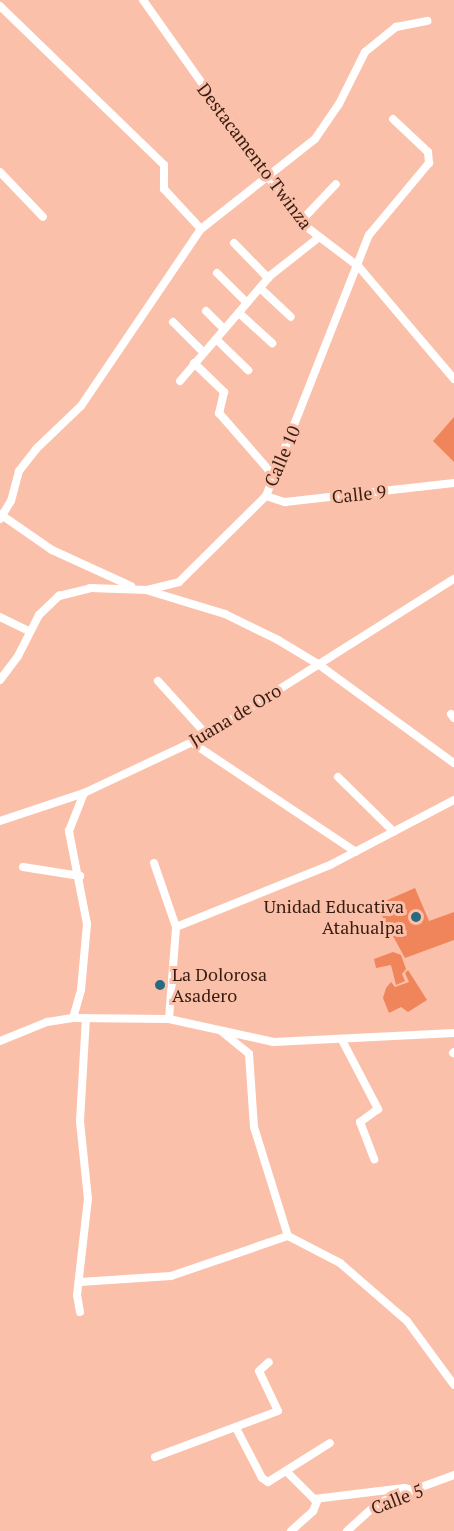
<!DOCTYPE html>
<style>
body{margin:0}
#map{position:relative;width:454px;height:1531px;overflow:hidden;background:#fbc0aa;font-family:"PT Serif",serif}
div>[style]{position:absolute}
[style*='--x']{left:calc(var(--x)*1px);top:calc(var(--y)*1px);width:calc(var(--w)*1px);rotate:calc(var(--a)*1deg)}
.green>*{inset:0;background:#f0845a}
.minor>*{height:8px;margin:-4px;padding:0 4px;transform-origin:4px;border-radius:4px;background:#fff}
.dots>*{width:16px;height:16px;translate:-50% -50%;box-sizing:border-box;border:3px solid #fbc0aa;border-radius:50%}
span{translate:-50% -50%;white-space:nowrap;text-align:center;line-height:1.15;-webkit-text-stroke:6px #fbc0aa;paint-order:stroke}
.street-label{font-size:18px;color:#371c11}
.poi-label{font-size:18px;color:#371c11}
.right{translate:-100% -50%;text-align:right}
.left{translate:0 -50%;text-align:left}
</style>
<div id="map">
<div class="green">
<i style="clip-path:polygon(454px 417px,454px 462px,433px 441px)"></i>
<i style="clip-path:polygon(415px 888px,429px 921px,454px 912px,454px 940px,405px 958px,376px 905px)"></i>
<i style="clip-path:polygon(393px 952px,401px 955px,406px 969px,402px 974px,405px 981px,396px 985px,391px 965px,376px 968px,374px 959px)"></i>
<i style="clip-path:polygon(408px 970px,427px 1000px,408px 1012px,401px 1007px,389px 1013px,383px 998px,386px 988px,391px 982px,395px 987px,409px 982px,405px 973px)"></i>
</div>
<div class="minor">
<i style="--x:143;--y:0;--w:272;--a:54.7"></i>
<i style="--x:300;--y:222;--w:74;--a:37.3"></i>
<i style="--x:359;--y:267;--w:147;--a:49.7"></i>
<i style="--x:0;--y:6;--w:228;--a:44.1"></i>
<i style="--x:164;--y:165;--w:24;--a:90"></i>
<i style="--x:164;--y:189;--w:54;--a:47.2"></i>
<i style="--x:0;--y:172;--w:62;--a:46.3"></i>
<i style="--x:300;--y:222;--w:52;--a:-46.5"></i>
<i style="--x:234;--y:243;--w:49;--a:45.8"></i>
<i style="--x:217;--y:273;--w:42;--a:45"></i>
<i style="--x:260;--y:288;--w:42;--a:43.1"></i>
<i style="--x:206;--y:311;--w:25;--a:45"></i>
<i style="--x:239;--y:313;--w:45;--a:42.3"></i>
<i style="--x:173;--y:322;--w:42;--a:45"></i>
<i style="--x:216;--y:339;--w:45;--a:44.1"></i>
<i style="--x:194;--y:363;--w:42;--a:44"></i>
<i style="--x:224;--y:392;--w:22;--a:103"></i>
<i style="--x:219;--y:413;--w:82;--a:48.9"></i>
<i style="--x:180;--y:381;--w:140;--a:-49.4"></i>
<i style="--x:271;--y:275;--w:60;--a:-38.2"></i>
<i style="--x:266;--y:496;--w:20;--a:18"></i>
<i style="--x:285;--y:502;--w:170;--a:-6.4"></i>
<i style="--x:0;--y:514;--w:63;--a:34.7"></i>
<i style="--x:52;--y:550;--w:87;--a:24.5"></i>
<i style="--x:0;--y:519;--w:21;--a:-59"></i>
<i style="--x:11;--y:501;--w:31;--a:-75"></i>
<i style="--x:19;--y:471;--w:28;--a:-52"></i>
<i style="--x:36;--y:449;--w:62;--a:-43.7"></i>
<i style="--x:81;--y:406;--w:214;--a:-55.9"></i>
<i style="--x:201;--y:229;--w:145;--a:-38.3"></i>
<i style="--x:315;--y:139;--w:42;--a:-55.6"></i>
<i style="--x:339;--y:104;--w:58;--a:-63.4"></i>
<i style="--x:365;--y:52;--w:40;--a:-39"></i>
<i style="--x:396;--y:27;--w:32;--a:-11"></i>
<i style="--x:146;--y:590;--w:83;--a:16.9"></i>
<i style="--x:225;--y:614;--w:59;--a:26.1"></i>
<i style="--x:278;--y:640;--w:47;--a:31"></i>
<i style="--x:318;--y:664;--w:168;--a:36.1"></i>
<i style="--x:0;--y:617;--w:32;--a:26"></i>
<i style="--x:0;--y:680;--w:30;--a:-53"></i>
<i style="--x:18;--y:656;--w:46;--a:-62.9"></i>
<i style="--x:39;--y:615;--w:28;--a:-44"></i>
<i style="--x:59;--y:596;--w:32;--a:-14"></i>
<i style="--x:90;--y:588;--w:57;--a:2"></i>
<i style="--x:147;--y:590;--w:33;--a:-14"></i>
<i style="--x:179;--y:582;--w:122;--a:-44.7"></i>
<i style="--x:266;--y:496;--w:281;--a:-68.5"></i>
<i style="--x:369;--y:235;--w:94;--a:-50.2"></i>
<i style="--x:429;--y:163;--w:11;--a:-95"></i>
<i style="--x:428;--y:152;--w:48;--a:-136.7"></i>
<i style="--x:158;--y:681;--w:73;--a:47.8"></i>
<i style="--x:451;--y:714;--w:5;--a:53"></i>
<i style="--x:191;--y:742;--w:198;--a:33.7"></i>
<i style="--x:338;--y:777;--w:78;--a:44.5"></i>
<i style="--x:0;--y:821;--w:89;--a:-18.4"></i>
<i style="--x:84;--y:793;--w:136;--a:-25.2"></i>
<i style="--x:207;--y:735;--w:292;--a:-32.3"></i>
<i style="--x:154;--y:863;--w:68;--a:71"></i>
<i style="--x:23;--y:867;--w:58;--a:9"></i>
<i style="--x:73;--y:1018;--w:29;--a:-74"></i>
<i style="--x:81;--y:990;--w:66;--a:-84.8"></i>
<i style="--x:87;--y:924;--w:95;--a:-101"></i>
<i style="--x:69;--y:831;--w:41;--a:-68.5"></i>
<i style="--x:169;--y:1019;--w:92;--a:-85.6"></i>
<i style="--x:176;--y:927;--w:166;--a:-21.9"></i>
<i style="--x:330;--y:865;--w:140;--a:-27.7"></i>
<i style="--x:221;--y:1031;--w:36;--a:39"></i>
<i style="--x:249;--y:1054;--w:73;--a:86.1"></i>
<i style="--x:254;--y:1127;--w:114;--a:72.7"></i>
<i style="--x:288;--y:1236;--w:59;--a:27.4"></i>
<i style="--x:340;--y:1263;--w:89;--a:40.9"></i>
<i style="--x:407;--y:1321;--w:79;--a:53.7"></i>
<i style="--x:0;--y:1041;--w:51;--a:-22"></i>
<i style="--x:47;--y:1022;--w:26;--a:-9"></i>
<i style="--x:73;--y:1018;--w:96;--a:0.6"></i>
<i style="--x:169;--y:1019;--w:107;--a:12.4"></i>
<i style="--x:274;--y:1042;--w:180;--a:-2.9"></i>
<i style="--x:343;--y:1042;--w:76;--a:62.4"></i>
<i style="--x:378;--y:1109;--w:22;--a:144"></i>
<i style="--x:360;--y:1122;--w:40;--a:69"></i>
<i style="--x:453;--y:1053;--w:1;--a:-45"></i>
<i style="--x:80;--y:1282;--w:91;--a:-3.8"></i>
<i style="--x:171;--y:1276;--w:124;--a:-18.9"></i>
<i style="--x:80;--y:1312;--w:17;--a:-100"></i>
<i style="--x:77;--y:1295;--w:97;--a:-83.5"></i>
<i style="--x:88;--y:1199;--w:78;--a:-95.9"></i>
<i style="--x:80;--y:1121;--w:103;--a:-86.7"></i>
<i style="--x:236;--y:1428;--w:56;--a:62.5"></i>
<i style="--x:262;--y:1478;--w:7;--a:34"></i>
<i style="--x:268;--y:1482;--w:73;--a:-32.2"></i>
<i style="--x:155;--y:1457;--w:131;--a:-20.5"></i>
<i style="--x:278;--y:1411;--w:44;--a:-115.4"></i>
<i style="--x:259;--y:1371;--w:13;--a:-42"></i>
<i style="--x:286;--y:1471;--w:40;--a:45"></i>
<i style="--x:314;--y:1499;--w:91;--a:-7"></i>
<i style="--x:404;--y:1488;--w:13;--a:13"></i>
<i style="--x:291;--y:1531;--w:30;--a:-42"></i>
<i style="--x:313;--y:1511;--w:13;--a:-67"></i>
<i style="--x:347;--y:1531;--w:42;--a:-42.1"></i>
<i style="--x:378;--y:1503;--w:81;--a:-20.2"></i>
</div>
<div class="dots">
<i style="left:416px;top:917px;background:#296a7e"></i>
<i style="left:160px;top:985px;background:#296a7e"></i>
</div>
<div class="street-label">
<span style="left:255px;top:156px;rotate:53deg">Destacamento Twinza</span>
<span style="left:282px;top:456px;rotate:-67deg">Calle 10</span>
<span style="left:359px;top:494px;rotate:-6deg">Calle 9</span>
<span style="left:235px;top:715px;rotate:-31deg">Juana de Oro</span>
<span style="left:397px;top:1499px;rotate:-21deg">Calle 5</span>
</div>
<div class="poi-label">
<span class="right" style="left:404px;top:917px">Unidad Educativa<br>Atahualpa</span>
<span class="left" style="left:172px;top:985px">La Dolorosa<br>Asadero</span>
</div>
</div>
